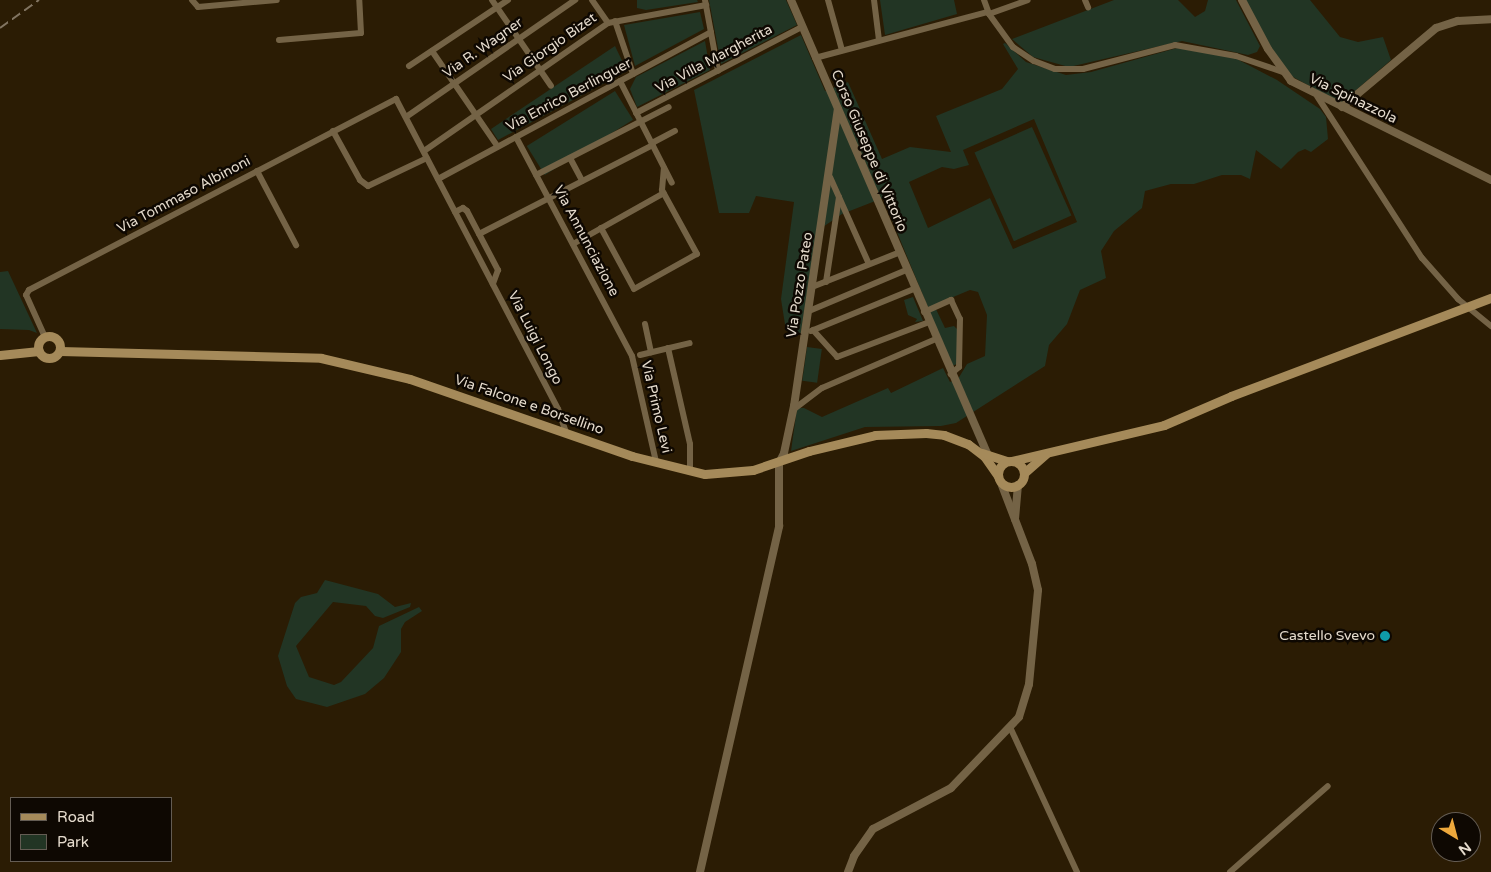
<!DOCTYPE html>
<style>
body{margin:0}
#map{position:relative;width:1491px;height:872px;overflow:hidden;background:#2b1c04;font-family:"Varela Round",sans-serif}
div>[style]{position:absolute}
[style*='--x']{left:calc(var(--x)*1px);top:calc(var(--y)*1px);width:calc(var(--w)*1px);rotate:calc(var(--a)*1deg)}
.green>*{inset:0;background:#223524;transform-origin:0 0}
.minor>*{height:6px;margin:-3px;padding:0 3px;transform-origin:3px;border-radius:3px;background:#746346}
.tertiary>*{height:8px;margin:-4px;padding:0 4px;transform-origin:4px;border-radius:4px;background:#746346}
.secondary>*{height:9px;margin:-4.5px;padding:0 4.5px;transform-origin:4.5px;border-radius:4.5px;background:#a58a5a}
.secondary>.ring{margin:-4.5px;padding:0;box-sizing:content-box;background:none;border:9px solid #a58a5a;border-radius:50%}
.rail>*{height:2px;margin-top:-1px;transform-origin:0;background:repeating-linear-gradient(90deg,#817461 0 10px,transparent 0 15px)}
.dots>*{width:14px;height:14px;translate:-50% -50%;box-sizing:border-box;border:2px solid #0e0802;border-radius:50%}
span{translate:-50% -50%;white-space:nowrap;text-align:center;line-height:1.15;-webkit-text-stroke:5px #0e0802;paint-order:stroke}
.street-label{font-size:14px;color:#e5dbcd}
.poi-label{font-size:14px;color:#e5dbcd}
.right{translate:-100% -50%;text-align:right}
.legend{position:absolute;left:10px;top:797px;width:162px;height:65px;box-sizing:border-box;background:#0e0802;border:1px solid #645c53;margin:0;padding:6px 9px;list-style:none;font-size:15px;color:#e5dbcd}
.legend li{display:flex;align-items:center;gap:10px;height:25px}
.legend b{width:25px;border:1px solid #645c53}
.north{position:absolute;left:1431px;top:812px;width:50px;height:50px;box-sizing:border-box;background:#0e0802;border:1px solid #645c53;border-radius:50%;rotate:143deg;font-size:14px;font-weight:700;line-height:20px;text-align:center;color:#e5dbcd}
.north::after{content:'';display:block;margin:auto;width:18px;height:22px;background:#eda83c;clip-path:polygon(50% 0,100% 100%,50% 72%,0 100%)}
</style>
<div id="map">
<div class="green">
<i style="clip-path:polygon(637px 0,697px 0,698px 2px,646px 10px,637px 8px)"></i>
<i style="clip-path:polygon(709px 0,786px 0,797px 25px,721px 64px)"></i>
<i style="clip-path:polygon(880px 0,954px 0,957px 14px,885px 35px)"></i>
<i style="clip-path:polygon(1114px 0,1178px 0,1195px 17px,1205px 11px,1208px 0,1236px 0,1260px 46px,1257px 52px,1248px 55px,1182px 41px,1069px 67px,1033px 57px,1012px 39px)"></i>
<i style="clip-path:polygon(1245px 0,1310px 0,1340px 37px,1358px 42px,1383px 37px,1391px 60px,1341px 103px,1293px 77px,1279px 61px)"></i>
<i style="clip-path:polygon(700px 12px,704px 29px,635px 66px,624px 25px)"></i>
<i style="clip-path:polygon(evenodd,801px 35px,825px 91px,848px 82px,882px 159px,910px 147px,951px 152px,936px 116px,1002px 89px,1018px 69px,1003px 44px,1005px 43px,1026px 62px,1066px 75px,1091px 72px,1177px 48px,1235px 58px,1277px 80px,1320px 109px,1326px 117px,1328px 139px,1311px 152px,1305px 149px,1298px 152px,1281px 169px,1256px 150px,1250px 179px,1241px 175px,1222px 175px,1194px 184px,1171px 184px,1145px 191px,1142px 208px,1114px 231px,1101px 251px,1106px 278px,1080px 290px,1067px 324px,1049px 345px,1045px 366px,956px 423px,941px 426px,865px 427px,791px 451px,797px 408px,804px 408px,822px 417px,888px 388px,891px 393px,943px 368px,950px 382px,958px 379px,967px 364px,985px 356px,987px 315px,978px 292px,970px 290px,934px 305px,945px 328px,954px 326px,959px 331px,957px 364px,952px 366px,883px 198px,842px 214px,817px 231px,801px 333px,786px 331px,781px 299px,794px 202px,756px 196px,749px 213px,719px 213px,694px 90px,801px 35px,1034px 119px,1077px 222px,1013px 249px,990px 198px,928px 228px,909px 182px,942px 167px,954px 169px,969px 165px,963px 150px,1034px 119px)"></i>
<i style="clip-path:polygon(705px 41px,710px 70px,637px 107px,630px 89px,636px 77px)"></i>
<i style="clip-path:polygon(615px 46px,627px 71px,498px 140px,491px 129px)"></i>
<i style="left:615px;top:91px;width:34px;height:104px;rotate:58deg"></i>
<i style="left:1032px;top:127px;width:97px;height:63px;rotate:66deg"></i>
<i style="clip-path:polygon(8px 271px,37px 333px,29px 330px,0 329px,0 272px)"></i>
<i style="clip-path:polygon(913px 297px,923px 321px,915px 322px,917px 319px,908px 315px,904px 300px)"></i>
<i style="left:807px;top:347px;width:15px;height:34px;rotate:8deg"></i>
<i style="clip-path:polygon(325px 580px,378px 594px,395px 607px,411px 603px,410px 607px,383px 618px,375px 616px,366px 606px,333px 602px,296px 646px,309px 677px,334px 685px,341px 682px,373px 648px,379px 626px,419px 607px,422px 611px,405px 622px,401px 629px,401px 652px,384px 678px,365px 694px,327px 707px,296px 699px,287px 686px,278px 656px,295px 603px,301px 597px,317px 593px)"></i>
</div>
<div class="minor">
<i style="--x:192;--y:0;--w:9;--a:49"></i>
<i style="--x:198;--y:7;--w:79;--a:-5.1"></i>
<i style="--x:492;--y:0;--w:104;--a:55.5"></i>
<i style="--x:592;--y:0;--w:28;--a:55"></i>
<i style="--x:705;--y:0;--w:72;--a:79.6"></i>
<i style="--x:828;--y:0;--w:52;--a:74.4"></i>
<i style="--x:874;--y:0;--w:40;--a:82.9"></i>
<i style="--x:984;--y:0;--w:15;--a:70"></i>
<i style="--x:989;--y:14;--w:41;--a:54"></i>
<i style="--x:1013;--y:47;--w:25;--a:34"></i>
<i style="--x:1034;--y:61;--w:22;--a:21"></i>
<i style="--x:1055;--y:69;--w:28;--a:0"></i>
<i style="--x:1083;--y:69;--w:95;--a:-14.6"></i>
<i style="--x:1175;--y:45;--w:62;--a:10.2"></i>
<i style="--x:1236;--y:56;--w:50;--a:18.8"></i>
<i style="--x:1085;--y:0;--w:8;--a:67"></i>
<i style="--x:989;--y:14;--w:41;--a:-19.7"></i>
<i style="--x:615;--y:21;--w:56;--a:71.2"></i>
<i style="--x:279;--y:40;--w:82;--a:-4.9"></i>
<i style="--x:361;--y:33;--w:33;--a:-93"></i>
<i style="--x:432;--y:51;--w:116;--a:55.5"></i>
<i style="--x:815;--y:58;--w:179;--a:-14.9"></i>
<i style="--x:409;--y:66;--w:119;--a:-33.7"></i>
<i style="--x:620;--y:81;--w:114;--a:63"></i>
<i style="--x:1317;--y:96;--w:193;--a:57.1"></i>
<i style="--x:1422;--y:258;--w:55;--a:48.7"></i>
<i style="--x:1458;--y:299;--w:43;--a:39.3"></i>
<i style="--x:636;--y:113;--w:187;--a:-27.4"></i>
<i style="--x:406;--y:117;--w:206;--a:-34.7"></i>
<i style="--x:333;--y:131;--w:56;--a:61.1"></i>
<i style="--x:360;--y:180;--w:10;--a:37"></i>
<i style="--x:368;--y:186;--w:65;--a:-25.4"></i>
<i style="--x:516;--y:137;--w:248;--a:62.1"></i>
<i style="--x:632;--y:356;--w:109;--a:77.2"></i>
<i style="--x:652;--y:143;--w:26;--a:-28"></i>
<i style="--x:424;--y:151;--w:224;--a:-34.8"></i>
<i style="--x:608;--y:23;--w:100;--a:-10.4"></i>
<i style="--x:570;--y:158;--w:26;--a:62"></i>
<i style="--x:257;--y:171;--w:84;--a:62.2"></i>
<i style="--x:536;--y:175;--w:149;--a:-27.1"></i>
<i style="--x:830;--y:177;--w:95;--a:65.9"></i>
<i style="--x:438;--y:179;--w:310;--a:-28.3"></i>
<i style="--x:455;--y:212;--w:9;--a:-27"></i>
<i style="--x:463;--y:208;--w:5;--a:37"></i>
<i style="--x:467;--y:211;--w:67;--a:62.3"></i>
<i style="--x:498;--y:270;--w:15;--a:110"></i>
<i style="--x:601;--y:228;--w:69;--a:61.6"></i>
<i style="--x:634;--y:289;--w:72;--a:-29.1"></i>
<i style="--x:697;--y:254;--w:73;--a:-118.7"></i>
<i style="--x:662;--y:190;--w:22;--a:-85"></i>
<i style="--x:479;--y:234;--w:195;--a:-27.1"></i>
<i style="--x:573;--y:244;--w:104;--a:-29.3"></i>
<i style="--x:826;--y:282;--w:86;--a:-81.3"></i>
<i style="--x:812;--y:287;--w:92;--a:-21.6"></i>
<i style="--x:809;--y:311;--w:105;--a:-22.9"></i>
<i style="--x:924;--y:312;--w:30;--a:-24"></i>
<i style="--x:951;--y:300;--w:21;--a:65"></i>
<i style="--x:960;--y:319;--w:48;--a:91.2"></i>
<i style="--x:959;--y:367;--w:11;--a:139"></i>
<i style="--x:645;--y:324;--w:29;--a:78"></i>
<i style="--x:813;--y:330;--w:36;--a:48"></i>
<i style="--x:837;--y:357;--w:98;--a:-20.8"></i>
<i style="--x:811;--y:331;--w:111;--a:-22.2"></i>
<i style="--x:45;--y:337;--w:46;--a:-114.3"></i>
<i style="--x:26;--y:295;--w:6;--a:-59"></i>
<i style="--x:29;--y:290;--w:414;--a:-27.5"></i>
<i style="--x:396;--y:99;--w:350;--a:62.4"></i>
<i style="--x:558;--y:409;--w:24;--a:71"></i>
<i style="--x:668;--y:348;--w:98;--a:77.1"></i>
<i style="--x:690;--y:444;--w:26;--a:90"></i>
<i style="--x:640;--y:355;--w:51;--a:-13.5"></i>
<i style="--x:794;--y:409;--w:35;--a:-37"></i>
<i style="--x:822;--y:388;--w:124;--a:-23.3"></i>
<i style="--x:1010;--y:727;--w:160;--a:65.2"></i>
<i style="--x:1230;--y:872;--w:130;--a:-41.3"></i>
</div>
<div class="tertiary">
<i style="--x:791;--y:0;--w:495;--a:66.6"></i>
<i style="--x:1242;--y:0;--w:55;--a:62"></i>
<i style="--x:1268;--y:49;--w:39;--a:54"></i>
<i style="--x:1291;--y:81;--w:223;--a:26.3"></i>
<i style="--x:1342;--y:107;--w:123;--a:-40"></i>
<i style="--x:1436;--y:28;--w:23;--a:-18"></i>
<i style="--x:1458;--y:21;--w:33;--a:-3"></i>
<i style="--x:1015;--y:519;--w:34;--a:-85"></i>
<i style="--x:700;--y:872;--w:355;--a:-77.1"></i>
<i style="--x:779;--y:526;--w:63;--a:-90"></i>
<i style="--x:779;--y:463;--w:11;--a:-63"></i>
<i style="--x:784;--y:453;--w:48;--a:-78"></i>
<i style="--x:794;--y:406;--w:300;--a:-81.6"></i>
<i style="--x:848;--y:872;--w:17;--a:-69"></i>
<i style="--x:854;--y:856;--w:33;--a:-55"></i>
<i style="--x:873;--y:829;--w:88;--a:-27.7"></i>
<i style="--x:951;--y:788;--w:98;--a:-46.2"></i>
<i style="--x:1019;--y:717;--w:34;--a:-73"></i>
<i style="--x:1029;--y:684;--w:94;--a:-84.5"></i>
<i style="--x:1038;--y:590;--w:27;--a:-103"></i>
<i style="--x:1032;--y:564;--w:87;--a:-110.9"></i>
</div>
<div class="secondary">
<i class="ring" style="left:38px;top:336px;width:13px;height:13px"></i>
<i style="--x:60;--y:351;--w:261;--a:1.5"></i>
<i style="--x:321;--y:358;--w:91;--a:13.3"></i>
<i style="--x:410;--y:379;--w:235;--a:19.1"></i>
<i style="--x:632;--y:456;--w:75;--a:13.9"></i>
<i style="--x:705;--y:474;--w:48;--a:-4.8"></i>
<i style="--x:753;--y:470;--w:59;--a:-18.7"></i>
<i style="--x:809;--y:451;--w:68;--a:-13.6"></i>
<i style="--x:875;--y:435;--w:51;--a:-2.2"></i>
<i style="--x:926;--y:433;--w:18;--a:6"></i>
<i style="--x:944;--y:435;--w:26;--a:21"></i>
<i style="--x:968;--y:444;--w:20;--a:37"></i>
<i style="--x:984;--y:456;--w:24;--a:55"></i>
<i style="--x:0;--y:355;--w:39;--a:-6"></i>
<i style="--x:982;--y:453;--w:26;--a:18"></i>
<i class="ring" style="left:998px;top:461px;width:17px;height:17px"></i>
<i style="--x:1012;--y:461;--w:156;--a:-13.3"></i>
<i style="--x:1164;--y:425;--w:73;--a:-23.4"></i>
<i style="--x:1231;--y:396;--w:278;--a:-20.7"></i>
<i style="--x:1024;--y:473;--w:29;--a:-41"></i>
</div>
<div class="rail">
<i style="--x:0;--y:28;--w:48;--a:-35.7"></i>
</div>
<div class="dots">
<i style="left:1385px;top:636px;background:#0f9aa8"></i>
</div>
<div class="street-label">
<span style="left:483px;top:48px;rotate:-35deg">Via R. Wagner</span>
<span style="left:550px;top:48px;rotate:-35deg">Via Giorgio Bizet</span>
<span style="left:714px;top:59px;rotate:-28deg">Via Villa Margherita</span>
<span style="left:569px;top:95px;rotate:-28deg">Via Enrico Berlinguer</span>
<span style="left:1353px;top:99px;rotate:26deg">Via Spinazzola</span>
<span style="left:869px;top:151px;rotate:67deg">Corso Giuseppe di Vittorio</span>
<span style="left:184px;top:195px;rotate:-28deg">Via Tommaso Albinoni</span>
<span style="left:586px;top:241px;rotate:62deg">Via Annunciazione</span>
<span style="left:800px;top:285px;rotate:-81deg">Via Pozzo Pateo</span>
<span style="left:535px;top:338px;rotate:63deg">Via Luigi Longo</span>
<span style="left:529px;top:405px;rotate:19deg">Via Falcone e Borsellino</span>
<span style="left:656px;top:407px;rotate:77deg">Via Primo Levi</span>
</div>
<div class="poi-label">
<span class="right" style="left:1375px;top:636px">Castello Svevo</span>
</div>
<ul class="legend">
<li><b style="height:6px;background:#a58a5a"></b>Road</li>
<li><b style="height:14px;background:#223524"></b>Park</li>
</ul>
<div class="north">N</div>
</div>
